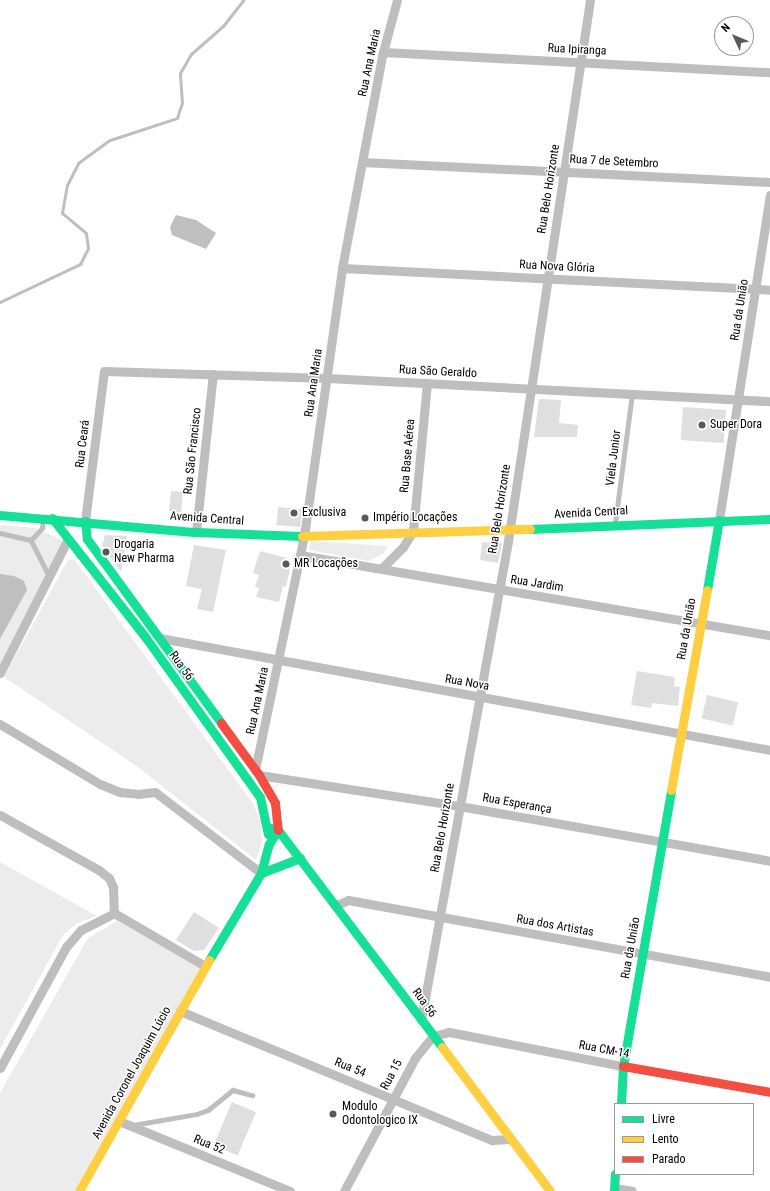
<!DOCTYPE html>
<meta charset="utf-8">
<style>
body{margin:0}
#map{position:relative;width:770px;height:1191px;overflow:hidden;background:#fff;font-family:"Roboto Condensed",sans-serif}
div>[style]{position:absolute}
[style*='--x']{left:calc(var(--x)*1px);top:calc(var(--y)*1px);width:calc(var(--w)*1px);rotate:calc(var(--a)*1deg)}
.green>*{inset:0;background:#ececec}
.water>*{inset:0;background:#bfbfbf}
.stream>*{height:3px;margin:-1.5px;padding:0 1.5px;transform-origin:1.5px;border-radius:1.5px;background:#bfbfbf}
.building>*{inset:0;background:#dfdfdf;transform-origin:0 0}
.lane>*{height:4.5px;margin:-2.25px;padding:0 2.25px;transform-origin:2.25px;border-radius:2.25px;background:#bebebe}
.street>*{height:9px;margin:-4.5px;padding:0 4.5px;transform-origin:4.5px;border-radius:4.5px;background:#bebebe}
.fast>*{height:9px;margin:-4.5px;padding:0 4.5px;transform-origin:4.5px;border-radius:4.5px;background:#16e098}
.slow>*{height:9px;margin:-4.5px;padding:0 4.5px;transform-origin:4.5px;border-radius:4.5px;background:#ffcf43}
.jam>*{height:9px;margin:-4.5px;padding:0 4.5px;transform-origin:4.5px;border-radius:4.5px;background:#f24e42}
.dots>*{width:11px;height:11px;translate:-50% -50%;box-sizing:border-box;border:2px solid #fff;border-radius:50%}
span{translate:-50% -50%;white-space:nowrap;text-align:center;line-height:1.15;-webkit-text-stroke:3px #fff;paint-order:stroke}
.street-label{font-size:12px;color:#000}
.poi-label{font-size:12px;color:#000}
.left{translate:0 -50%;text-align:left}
.legend{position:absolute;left:614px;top:1103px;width:140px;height:72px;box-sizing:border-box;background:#fff;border:1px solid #999;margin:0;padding:5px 7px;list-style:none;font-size:12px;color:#000}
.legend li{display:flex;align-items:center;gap:8px;height:20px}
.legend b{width:20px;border:1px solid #999}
.north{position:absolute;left:714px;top:16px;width:40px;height:40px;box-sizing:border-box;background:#fff;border:1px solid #999;border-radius:50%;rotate:314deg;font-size:11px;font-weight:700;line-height:16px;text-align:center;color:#000}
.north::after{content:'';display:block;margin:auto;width:14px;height:18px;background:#595959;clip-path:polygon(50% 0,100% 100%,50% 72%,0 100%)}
</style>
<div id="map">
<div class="green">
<i style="clip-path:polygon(0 525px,35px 528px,64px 541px,0 665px)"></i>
<i style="clip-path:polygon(311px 541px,388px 546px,383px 554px,368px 561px,309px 550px)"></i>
<i style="clip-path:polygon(74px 559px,254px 805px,261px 824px,262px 843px,256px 860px,138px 767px,4px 677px,68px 560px)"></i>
<i style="clip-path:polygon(0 862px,97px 916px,77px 923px,63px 935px,0 1049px)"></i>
<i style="clip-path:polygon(117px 921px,201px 969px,74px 1191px,0 1191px,0 1093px,88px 938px)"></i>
</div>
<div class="water">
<i style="clip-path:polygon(176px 215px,196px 220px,216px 233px,206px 249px,172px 235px,170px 227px)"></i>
<i style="clip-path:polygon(0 574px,14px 576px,24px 581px,27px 590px,0 639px)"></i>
</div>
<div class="stream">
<i style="--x:0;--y:302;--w:89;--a:-25.4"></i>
<i style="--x:80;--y:264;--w:18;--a:-63"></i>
<i style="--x:88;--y:248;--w:15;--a:-98"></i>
<i style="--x:86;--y:233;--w:31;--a:-140"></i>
<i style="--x:62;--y:213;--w:28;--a:-80"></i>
<i style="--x:67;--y:185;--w:25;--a:-63"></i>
<i style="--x:78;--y:163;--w:39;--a:-36"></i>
<i style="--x:110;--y:140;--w:71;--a:-18.2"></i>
<i style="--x:177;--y:118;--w:16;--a:-72"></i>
<i style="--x:182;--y:103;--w:30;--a:-94"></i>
<i style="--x:180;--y:73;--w:22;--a:-60"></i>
<i style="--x:191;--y:54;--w:43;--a:-41.2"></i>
<i style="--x:223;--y:26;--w:33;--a:-52"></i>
</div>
<div class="building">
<i style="clip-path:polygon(539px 399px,561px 400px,559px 423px,578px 425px,577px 437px,534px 437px)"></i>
<i style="left:683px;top:407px;width:43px;height:33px;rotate:4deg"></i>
<i style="left:171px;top:491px;width:12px;height:20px;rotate:5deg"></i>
<i style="left:278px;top:507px;width:24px;height:18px;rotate:5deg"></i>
<i style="clip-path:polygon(105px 535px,127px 536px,121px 572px,102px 546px)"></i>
<i style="clip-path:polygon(482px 542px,502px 543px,498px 563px,480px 560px)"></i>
<i style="clip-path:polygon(194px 545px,226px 550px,213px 612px,197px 609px,202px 589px,186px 586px)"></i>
<i style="clip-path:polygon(260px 551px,287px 558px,291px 564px,286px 587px,283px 586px,279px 602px,256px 597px,259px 588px,255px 587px,259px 575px,253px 573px)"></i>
<i style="clip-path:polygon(637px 671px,675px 677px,674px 686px,680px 687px,678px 706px,652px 703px,651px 708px,631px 705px)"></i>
<i style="left:707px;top:695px;width:32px;height:24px;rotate:13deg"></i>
<i style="clip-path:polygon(194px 912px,219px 928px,204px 950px,194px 951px,176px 940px)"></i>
<i style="left:232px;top:1102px;width:26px;height:47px;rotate:23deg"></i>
</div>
<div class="lane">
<i style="--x:615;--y:523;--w:130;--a:-82.5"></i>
<i style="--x:0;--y:533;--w:32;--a:13"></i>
<i style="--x:31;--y:540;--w:16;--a:-47"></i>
<i style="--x:42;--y:528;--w:8;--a:-83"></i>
<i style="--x:31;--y:540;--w:39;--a:63"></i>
<i style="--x:133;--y:1125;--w:65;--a:-9.8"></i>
<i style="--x:197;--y:1114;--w:12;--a:-20"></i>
<i style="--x:208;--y:1110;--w:32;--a:-39"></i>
<i style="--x:233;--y:1090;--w:20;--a:15"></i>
</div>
<div class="street">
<i style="--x:383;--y:52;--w:388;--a:3"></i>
<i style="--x:362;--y:162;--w:408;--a:2.8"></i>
<i style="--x:342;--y:268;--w:429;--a:2.9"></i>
<i style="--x:719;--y:520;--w:329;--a:-81.1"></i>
<i style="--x:85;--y:521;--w:151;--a:-82.8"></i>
<i style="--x:104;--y:371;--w:223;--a:1.8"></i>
<i style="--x:327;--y:378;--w:444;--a:3"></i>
<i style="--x:196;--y:532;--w:159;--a:-83.9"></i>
<i style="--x:300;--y:555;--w:477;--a:9.7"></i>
<i style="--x:382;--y:568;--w:30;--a:-45"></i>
<i style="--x:403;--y:547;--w:19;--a:-58"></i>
<i style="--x:413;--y:531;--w:149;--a:-84.6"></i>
<i style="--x:160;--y:638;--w:620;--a:10.4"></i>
<i style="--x:0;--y:673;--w:150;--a:-63.1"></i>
<i style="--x:0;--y:724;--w:117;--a:31"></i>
<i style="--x:100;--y:784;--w:22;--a:22"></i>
<i style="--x:120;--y:792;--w:18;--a:6"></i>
<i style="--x:138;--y:794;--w:17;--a:-7"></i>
<i style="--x:155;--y:792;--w:133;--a:37.4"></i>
<i style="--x:255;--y:770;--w:239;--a:-78.2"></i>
<i style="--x:304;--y:536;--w:271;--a:-81.9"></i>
<i style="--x:342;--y:268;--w:220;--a:-79.3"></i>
<i style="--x:383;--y:52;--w:54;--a:-74.9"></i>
<i style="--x:259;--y:775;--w:202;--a:8.8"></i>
<i style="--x:459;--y:806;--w:316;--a:10"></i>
<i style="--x:0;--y:815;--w:113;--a:29.1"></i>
<i style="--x:99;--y:870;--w:13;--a:39"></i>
<i style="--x:109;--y:878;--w:10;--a:66"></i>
<i style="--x:113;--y:887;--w:26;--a:88"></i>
<i style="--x:114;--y:913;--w:105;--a:30.2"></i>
<i style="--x:337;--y:905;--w:12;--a:-24"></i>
<i style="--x:348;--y:900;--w:429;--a:10.3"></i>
<i style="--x:180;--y:1011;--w:338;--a:22.5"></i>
<i style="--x:492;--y:1140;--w:19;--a:-3"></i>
<i style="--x:421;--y:1020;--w:487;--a:-79.7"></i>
<i style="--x:508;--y:541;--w:547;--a:-81.38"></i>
<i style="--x:0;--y:1068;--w:138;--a:-61.4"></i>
<i style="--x:66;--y:947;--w:23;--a:-49"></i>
<i style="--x:81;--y:930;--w:37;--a:-27"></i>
<i style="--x:119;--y:1121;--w:185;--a:22.3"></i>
<i style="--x:614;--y:1188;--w:18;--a:9"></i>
<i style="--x:344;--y:1191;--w:151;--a:-61.9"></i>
<i style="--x:415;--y:1058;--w:28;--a:-51"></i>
<i style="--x:433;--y:1036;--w:16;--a:-14"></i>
<i style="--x:449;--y:1032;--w:177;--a:11.1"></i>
</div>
<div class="fast">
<i style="--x:0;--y:515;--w:197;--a:5"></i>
<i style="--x:196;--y:532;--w:106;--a:2.2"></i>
<i style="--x:52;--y:518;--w:152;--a:51.9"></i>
<i style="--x:146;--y:638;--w:196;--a:54.4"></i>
<i style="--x:260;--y:797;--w:38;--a:78"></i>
<i style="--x:85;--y:521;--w:18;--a:84"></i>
<i style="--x:87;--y:539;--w:228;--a:53.9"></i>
<i style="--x:530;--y:529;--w:240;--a:-2.4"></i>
<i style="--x:707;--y:590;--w:71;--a:-80.3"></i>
<i style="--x:267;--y:827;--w:11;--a:15"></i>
<i style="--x:278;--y:830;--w:272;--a:52.9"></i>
<i style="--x:261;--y:873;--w:42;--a:-21"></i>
<i style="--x:209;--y:960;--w:101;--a:-59.1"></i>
<i style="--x:261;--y:873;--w:30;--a:-75"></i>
<i style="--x:269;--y:844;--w:17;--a:-57"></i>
<i style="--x:621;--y:1104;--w:38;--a:-87"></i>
<i style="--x:623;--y:1066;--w:280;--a:-80.1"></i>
<i style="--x:614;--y:1191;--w:17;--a:-87"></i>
</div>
<div class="slow">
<i style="--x:302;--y:536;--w:228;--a:-1.8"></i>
<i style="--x:671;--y:790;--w:203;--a:-79.8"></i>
<i style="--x:442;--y:1047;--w:180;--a:53.1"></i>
<i style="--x:79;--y:1191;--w:265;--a:-60.6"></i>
</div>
<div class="jam">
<i style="--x:221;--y:723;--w:64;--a:53.8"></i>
<i style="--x:259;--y:775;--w:32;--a:60"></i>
<i style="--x:275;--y:803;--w:27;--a:84"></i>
<i style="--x:623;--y:1066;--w:149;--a:10"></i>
</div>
<div class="dots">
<i style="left:702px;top:425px;background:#595959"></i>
<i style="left:294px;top:513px;background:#595959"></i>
<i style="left:365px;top:518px;background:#595959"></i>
<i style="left:106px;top:552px;background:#595959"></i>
<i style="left:286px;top:564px;background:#595959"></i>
<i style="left:333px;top:1114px;background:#595959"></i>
</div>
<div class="street-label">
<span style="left:577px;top:50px;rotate:3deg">Rua Ipiranga</span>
<span style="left:370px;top:63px;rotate:-78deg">Rua Ana Maria</span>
<span style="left:614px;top:162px;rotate:3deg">Rua 7 de Setembro</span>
<span style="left:549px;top:189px;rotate:-81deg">Rua Belo Horizonte</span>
<span style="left:557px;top:267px;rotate:3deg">Rua Nova Glória</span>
<span style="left:740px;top:310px;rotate:-81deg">Rua da União</span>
<span style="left:438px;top:372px;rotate:3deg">Rua São Geraldo</span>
<span style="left:314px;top:383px;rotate:-82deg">Rua Ana Maria</span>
<span style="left:83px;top:444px;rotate:-83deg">Rua Ceará</span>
<span style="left:193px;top:451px;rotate:-84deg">Rua São Francisco</span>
<span style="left:408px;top:456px;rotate:-85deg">Rua Base Aérea</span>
<span style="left:614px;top:458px;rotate:-83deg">Viela Junior</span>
<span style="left:500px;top:509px;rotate:-81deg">Rua Belo Horizonte</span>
<span style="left:591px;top:513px;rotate:-3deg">Avenida Central</span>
<span style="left:207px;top:519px;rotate:4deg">Avenida Central</span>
<span style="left:537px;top:584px;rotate:9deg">Rua Jardim</span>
<span style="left:687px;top:629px;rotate:-80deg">Rua da União</span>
<span style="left:181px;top:666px;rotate:54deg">Rua 56</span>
<span style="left:467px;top:683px;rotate:10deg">Rua Nova</span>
<span style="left:258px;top:701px;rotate:-78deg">Rua Ana Maria</span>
<span style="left:517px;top:804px;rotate:10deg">Rua Esperança</span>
<span style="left:443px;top:828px;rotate:-80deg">Rua Belo Horizonte</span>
<span style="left:555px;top:926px;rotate:10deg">Rua dos Artistas</span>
<span style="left:631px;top:948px;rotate:-80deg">Rua da União</span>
<span style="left:424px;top:1003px;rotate:54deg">Rua 56</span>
<span style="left:604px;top:1050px;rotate:11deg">Rua CM-14</span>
<span style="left:350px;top:1068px;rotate:22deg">Rua 54</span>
<span style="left:132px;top:1073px;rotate:-61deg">Avenida Coronel Joaquim Lúcio</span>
<span style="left:392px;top:1075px;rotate:-62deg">Rua 15</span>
<span style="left:209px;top:1145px;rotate:22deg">Rua 52</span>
</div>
<div class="poi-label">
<span class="left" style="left:710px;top:425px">Super Dora</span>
<span class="left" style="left:302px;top:513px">Exclusiva</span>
<span class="left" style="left:373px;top:518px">Império Locações</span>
<span class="left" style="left:114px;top:552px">Drogaria<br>New Pharma</span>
<span class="left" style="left:294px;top:564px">MR Locações</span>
<span class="left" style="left:342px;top:1114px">Modulo<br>Odontologico IX</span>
</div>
<ul class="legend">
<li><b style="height:5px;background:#16e098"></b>Livre</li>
<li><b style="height:5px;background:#ffcf43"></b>Lento</li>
<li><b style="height:5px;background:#f24e42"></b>Parado</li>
</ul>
<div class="north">N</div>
</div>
